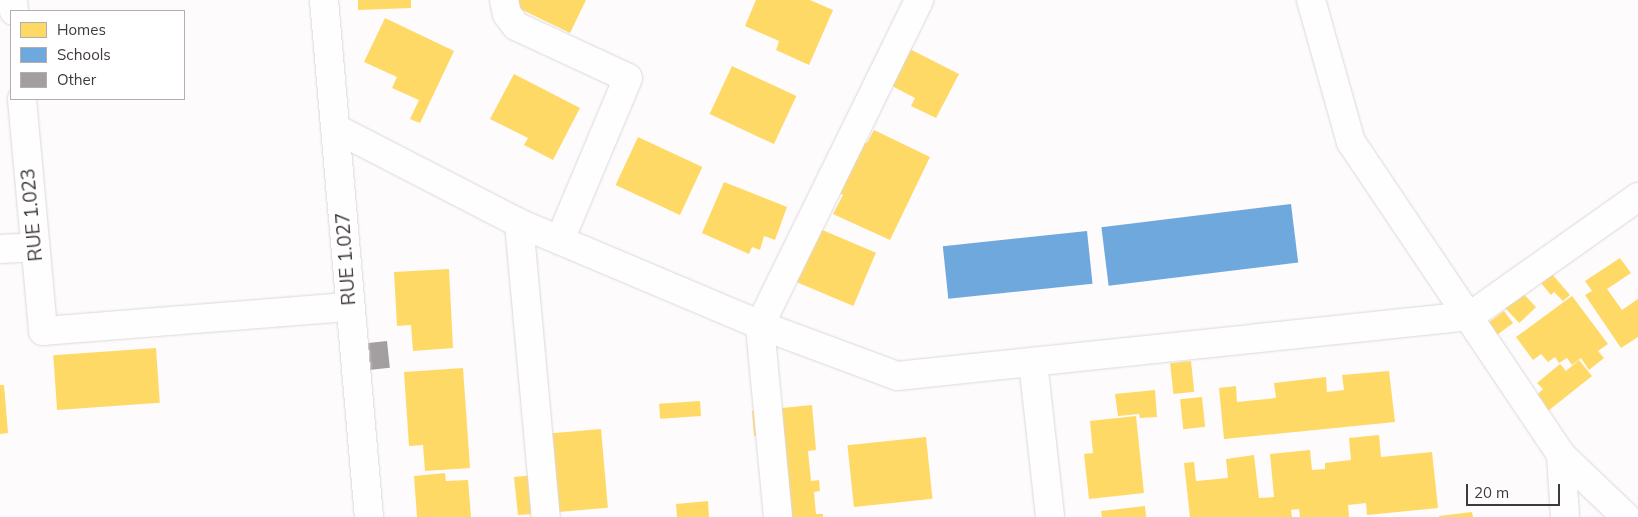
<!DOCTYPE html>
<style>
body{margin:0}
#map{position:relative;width:1638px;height:517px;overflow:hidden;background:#fdfbfc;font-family:Mulish,sans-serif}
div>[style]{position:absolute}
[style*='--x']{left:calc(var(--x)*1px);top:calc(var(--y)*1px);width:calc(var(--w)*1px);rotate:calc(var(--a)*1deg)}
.homes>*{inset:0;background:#ffd966;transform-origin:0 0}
.schools>*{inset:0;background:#6fa8dc;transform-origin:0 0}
.building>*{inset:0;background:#a39fa0;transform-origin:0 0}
.roads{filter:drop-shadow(0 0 1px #ddd8d9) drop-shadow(0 0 1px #ddd8d9)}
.minor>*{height:28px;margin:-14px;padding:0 14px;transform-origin:14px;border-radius:14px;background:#fffeff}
span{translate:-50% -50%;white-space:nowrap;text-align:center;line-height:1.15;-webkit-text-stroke:5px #fff;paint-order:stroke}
.street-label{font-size:19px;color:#403839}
.legend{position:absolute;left:10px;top:10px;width:175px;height:90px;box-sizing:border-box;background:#fff;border:1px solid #b3afb0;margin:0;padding:6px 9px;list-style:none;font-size:15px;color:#403839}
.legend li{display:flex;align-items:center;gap:10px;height:25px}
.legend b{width:25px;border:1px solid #b3afb0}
.scale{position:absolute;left:1466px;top:484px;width:94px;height:22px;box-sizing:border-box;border:2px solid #403839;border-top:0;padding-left:6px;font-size:15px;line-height:18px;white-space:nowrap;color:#403839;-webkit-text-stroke:4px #fff;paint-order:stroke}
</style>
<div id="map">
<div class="homes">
<i style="clip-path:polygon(358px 0,411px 0,411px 8px,358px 10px)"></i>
<i style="clip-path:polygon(502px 0,586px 0,570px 33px)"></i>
<i style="clip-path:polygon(756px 0,810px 0,833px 10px,809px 65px,776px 50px,779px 41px,745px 26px)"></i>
<i style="clip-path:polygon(385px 18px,454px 51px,420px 123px,410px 119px,419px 100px,392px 88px,397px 77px,364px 62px)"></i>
<i style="clip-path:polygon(890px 39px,959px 74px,936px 118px,911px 106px,915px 98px,892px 86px)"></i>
<i style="left:732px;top:66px;width:71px;height:53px;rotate:25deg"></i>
<i style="clip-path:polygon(514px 74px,580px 108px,553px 160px,524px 145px,528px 138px,490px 119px)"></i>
<i style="clip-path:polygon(874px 130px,930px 157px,890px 240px,833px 214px,843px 195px,821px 185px,846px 133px,867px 143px)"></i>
<i style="left:638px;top:137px;width:71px;height:53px;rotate:25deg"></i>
<i style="clip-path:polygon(724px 182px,787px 207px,775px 240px,764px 236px,760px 250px,752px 247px,749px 254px,702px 233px)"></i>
<i style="left:806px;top:223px;width:76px;height:58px;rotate:23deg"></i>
<i style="clip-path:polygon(1620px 258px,1631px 273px,1607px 289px,1622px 310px,1638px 299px,1638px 337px,1621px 348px,1585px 295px,1592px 291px,1585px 281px)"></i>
<i style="clip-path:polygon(449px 269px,453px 348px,413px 351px,411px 325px,397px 326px,394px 272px)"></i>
<i style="clip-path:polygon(1552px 274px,1570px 295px,1563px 301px,1554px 292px,1551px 295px,1541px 283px)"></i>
<i style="left:1519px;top:289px;width:25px;height:23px;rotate:47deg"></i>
<i style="clip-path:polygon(1572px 296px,1608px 344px,1598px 351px,1604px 358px,1589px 370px,1581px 358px,1572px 365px,1567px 358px,1559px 363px,1555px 357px,1548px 362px,1541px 354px,1533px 360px,1516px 337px)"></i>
<i style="left:1504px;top:311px;width:15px;height:38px;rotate:53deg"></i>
<i style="left:156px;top:348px;width:55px;height:103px;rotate:86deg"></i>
<i style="clip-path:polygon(1579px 360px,1592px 376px,1548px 411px,1535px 397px,1543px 389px,1537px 383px,1560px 364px,1566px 371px)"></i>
<i style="left:1191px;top:361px;width:31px;height:21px;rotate:84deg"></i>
<i style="clip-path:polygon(463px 368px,470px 468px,425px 471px,423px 445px,409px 446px,404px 372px)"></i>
<i style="clip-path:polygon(1389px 371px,1395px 422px,1224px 439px,1219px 388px,1236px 386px,1237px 402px,1276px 398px,1274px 383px,1326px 377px,1327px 392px,1344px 390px,1342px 375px)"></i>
<i style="clip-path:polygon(0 385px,4px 385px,8px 433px,0 434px)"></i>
<i style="clip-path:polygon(1155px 390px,1157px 417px,1140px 418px,1139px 414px,1118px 416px,1115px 394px)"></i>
<i style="left:1202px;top:397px;width:30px;height:22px;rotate:84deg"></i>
<i style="left:700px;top:401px;width:15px;height:41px;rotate:86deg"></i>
<i style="clip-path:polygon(812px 405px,816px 450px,808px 451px,811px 481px,819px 480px,820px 491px,814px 492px,816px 514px,823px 514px,823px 517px,768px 517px,759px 436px,754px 436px,752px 411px)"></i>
<i style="clip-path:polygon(1136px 416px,1144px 493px,1089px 499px,1084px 454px,1093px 453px,1090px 421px)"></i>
<i style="left:601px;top:429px;width:79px;height:61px;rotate:85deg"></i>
<i style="clip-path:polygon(1379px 435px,1381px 457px,1432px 452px,1438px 508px,1367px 515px,1366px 503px,1348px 505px,1349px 517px,1300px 517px,1299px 509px,1291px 510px,1292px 517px,1190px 517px,1184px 463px,1194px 462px,1196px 481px,1228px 478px,1226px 459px,1254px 455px,1259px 498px,1274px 497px,1270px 454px,1310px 450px,1312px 470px,1325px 469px,1325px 463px,1351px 460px,1349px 438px)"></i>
<i style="left:926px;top:437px;width:62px;height:79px;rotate:84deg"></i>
<i style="clip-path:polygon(445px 473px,446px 481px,468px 480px,471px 517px,417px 517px,414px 476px)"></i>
<i style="clip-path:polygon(535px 475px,534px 514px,518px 515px,514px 477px)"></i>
<i style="clip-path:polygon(708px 501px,709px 517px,677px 517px,676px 504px)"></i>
<i style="clip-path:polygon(1145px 506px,1146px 517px,1102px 517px,1101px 511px)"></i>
<i style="clip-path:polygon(1472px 512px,1473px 517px,1439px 517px,1439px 516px)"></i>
</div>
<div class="schools">
<i style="left:1291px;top:204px;width:59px;height:191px;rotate:83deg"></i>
<i style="left:1087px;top:231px;width:53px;height:145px;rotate:84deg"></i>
</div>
<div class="building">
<i style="left:387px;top:341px;width:27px;height:21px;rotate:84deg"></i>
</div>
<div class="roads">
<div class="minor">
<i style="--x:13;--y:0;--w:11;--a:85"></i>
<i style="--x:324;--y:0;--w:519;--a:85.03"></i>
<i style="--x:504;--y:0;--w:14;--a:78"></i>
<i style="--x:507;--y:14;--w:15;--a:53"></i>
<i style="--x:516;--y:26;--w:123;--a:24.9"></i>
<i style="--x:628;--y:78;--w:176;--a:112.8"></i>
<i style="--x:1311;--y:0;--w:148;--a:74.3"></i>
<i style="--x:1351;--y:142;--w:377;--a:56.1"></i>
<i style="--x:1561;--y:455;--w:90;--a:43.6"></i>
<i style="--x:22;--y:99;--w:233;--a:84.8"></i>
<i style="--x:43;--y:331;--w:307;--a:-4.5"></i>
<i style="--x:337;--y:129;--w:205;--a:27.3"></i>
<i style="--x:519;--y:223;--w:262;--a:22.9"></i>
<i style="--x:760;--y:325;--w:146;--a:20.4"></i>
<i style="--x:897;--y:376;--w:576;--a:-5.98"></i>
<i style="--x:1470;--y:316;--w:206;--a:-35.3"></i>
<i style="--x:519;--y:223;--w:295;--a:84.8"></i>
<i style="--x:0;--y:249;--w:35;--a:-3"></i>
<i style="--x:1033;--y:362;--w:156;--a:83.7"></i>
<i style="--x:1561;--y:455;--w:62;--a:86.3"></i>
<i style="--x:778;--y:517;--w:193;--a:-95.4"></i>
<i style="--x:760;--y:325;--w:362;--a:-63.9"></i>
</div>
</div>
<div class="street-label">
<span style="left:32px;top:215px;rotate:-95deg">RUE 1.023</span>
<span style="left:346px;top:259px;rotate:-94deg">RUE 1.027</span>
</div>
<ul class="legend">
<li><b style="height:14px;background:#ffd966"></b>Homes</li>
<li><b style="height:14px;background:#6fa8dc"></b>Schools</li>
<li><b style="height:14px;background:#a39fa0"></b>Other</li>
</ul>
<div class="scale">20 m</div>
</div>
